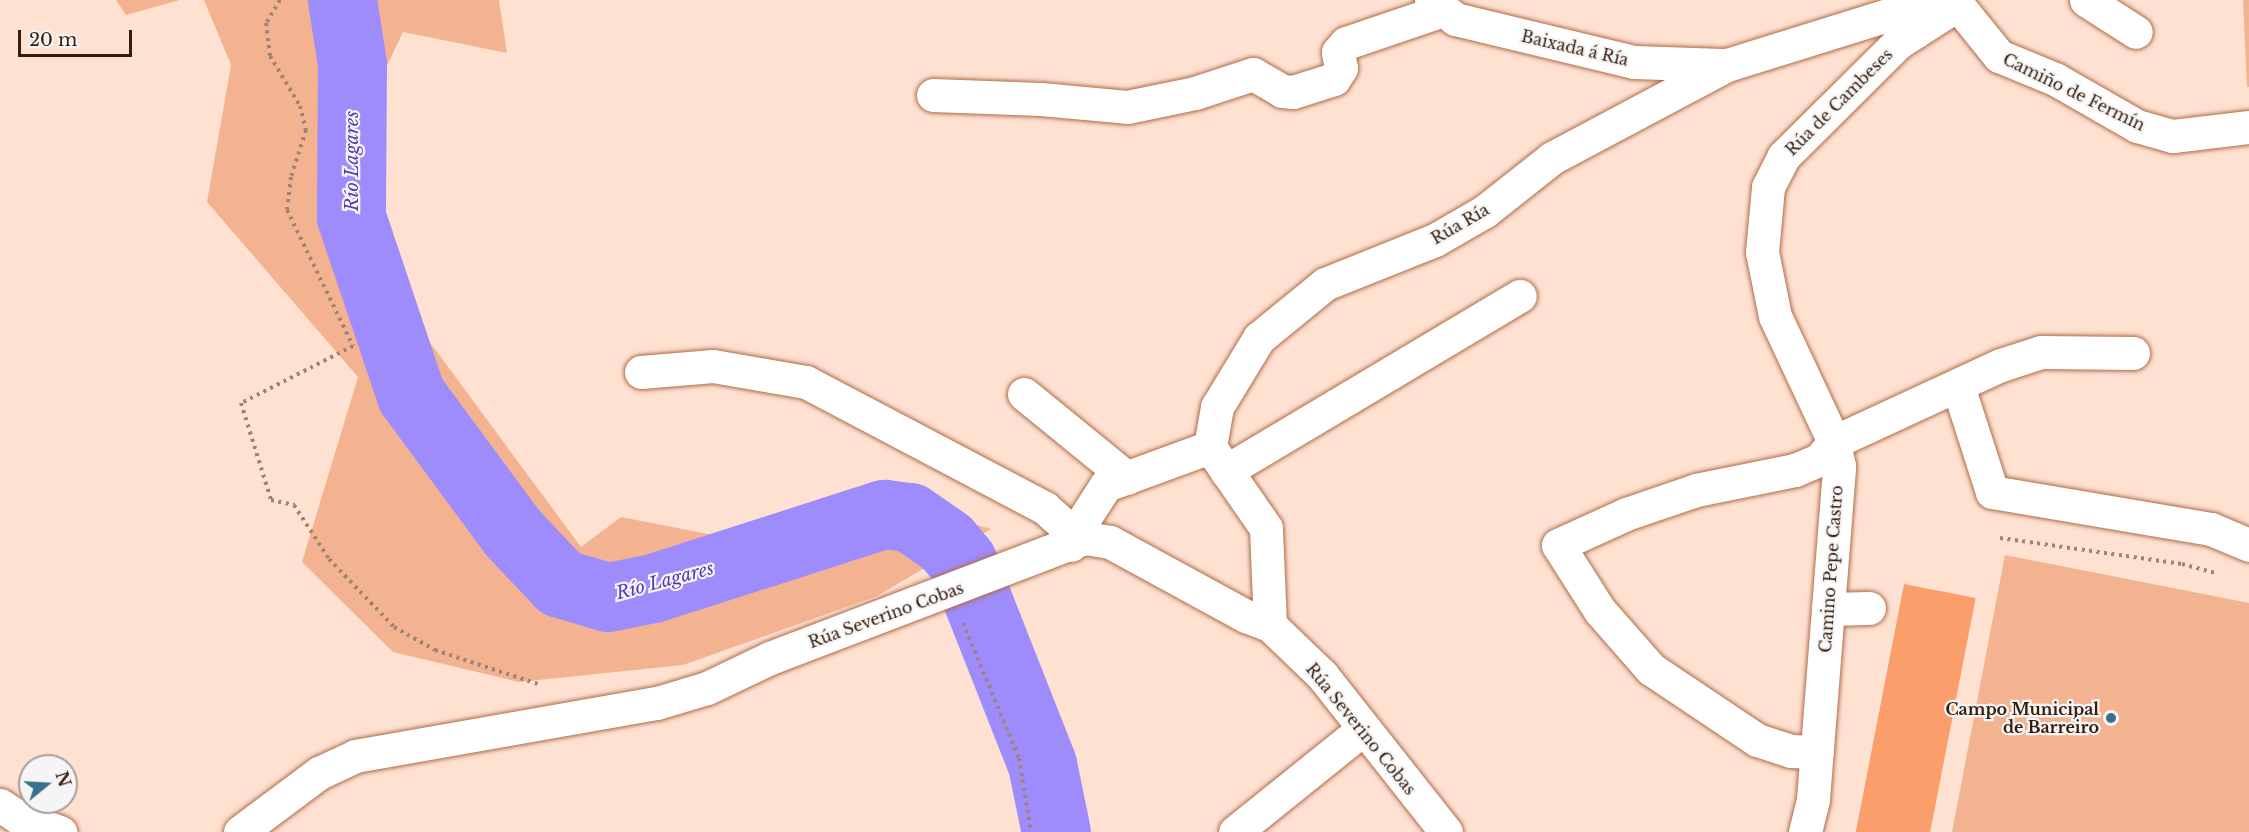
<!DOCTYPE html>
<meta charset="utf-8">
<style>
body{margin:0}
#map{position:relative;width:2249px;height:832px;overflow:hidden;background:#ffe1d1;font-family:"Libre Baskerville",serif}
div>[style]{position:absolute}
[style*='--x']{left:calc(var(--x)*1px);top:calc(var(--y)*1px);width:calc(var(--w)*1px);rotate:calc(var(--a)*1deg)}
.green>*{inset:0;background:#f3b391}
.river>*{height:69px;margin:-34.5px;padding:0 34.5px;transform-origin:34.5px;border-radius:34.5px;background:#9e8cfc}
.building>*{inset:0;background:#fa9e6b;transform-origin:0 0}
.path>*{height:4px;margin-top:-2px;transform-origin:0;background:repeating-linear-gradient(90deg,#9f8373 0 3px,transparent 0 7.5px)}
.roads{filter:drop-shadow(0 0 2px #af6c48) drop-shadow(0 0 2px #af6c48)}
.minor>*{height:33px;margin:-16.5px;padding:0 16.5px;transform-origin:16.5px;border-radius:16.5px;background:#fff}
.dots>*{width:16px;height:16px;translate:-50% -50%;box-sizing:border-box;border:3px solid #f5f5f5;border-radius:50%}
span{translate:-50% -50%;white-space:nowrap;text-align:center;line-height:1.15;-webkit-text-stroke:4.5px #f5f5f5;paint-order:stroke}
.street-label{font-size:16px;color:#371c0d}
.poi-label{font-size:16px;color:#371c0d;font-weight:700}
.right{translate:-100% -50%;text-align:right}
.water-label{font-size:18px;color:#5936b7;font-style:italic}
.north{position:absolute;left:18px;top:754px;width:60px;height:60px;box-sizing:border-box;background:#f5f5f5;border:2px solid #a99e98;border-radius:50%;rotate:72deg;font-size:16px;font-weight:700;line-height:24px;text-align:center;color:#371c0d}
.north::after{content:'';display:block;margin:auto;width:21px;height:27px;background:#37718a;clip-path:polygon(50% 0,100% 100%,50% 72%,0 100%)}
.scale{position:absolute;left:18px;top:30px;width:114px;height:27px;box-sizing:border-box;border:3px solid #371c0d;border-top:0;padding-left:8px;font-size:18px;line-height:21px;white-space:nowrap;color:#371c0d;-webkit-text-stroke:4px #f5f5f5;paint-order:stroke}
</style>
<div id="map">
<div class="green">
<i style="clip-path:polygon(116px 0,180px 0,126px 15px)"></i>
<i style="clip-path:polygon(204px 0,499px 0,507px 53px,403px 32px,324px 199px,581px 547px,621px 517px,713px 535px,861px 493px,991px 529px,877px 596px,683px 665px,519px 682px,393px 652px,302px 562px,358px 377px,207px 202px,231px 65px)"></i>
<i style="clip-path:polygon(2243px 0,2249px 0,2249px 87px,2247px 87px)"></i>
<i style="clip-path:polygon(2005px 555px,2249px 603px,2249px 832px,1952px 832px)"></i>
</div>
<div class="river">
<i style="--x:342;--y:0;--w:65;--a:81.1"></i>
<i style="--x:352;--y:64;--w:153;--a:90.4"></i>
<i style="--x:351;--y:217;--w:188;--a:71.4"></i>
<i style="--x:411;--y:395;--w:170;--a:53.6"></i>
<i style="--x:512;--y:532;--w:70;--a:46.7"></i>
<i style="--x:560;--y:583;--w:50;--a:16.3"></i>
<i style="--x:608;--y:597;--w:46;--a:-11.3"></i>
<i style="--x:653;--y:588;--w:243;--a:-17.8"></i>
<i style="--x:884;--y:514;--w:26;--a:7"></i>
<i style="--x:910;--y:517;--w:44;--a:34.8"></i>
<i style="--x:946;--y:542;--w:25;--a:50"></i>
<i style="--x:962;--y:561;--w:218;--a:68.5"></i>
<i style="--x:1042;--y:764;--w:69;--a:78.4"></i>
</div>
<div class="building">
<i style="left:1904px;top:584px;width:73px;height:253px;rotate:11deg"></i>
</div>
<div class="path">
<i style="--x:280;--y:0;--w:27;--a:121"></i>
<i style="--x:266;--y:23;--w:33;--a:83"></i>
<i style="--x:270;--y:56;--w:58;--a:59"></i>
<i style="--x:300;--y:106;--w:25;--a:76"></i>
<i style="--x:306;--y:130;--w:49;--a:107.7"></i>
<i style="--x:291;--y:177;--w:33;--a:97"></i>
<i style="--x:287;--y:210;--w:151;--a:64.1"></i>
<i style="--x:353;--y:346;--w:126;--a:153"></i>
<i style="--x:241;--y:403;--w:102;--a:72.8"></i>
<i style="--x:271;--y:500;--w:24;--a:12"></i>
<i style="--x:294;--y:505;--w:64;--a:57.1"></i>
<i style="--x:329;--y:559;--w:94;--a:46.3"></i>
<i style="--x:394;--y:627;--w:47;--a:29.3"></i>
<i style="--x:435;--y:650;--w:112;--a:18.3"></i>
<i style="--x:2000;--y:538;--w:184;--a:8.1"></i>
<i style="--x:2182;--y:564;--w:35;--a:15"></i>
<i style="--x:963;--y:623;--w:146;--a:67.5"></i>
<i style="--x:1019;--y:758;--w:75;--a:80.8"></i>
</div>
<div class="roads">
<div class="minor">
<i style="--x:1431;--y:0;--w:31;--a:38"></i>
<i style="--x:1455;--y:19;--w:184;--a:13.5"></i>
<i style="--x:1634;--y:62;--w:89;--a:1.9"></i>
<i style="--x:2086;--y:0;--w:59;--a:32.6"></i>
<i style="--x:1957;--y:4;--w:67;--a:51.1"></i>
<i style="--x:1999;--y:56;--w:61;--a:22.3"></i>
<i style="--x:2055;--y:79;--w:95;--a:29.8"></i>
<i style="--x:2137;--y:126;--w:37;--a:16"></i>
<i style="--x:2173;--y:136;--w:77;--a:-6.8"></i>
<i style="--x:933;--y:95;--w:108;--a:2.1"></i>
<i style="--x:1041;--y:99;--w:86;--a:5.3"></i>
<i style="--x:1127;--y:107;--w:69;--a:-11.6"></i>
<i style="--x:1195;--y:93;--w:61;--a:-18.1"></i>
<i style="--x:1253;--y:74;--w:34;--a:30"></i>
<i style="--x:1282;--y:91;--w:11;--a:5"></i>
<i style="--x:1293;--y:92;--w:43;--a:-17.6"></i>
<i style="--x:1334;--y:79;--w:13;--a:-58"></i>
<i style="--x:1341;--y:68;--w:16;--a:-101"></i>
<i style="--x:1338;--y:52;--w:12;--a:-48"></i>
<i style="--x:1346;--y:43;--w:102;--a:-18.8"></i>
<i style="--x:641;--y:372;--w:72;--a:-4.8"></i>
<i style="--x:713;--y:366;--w:94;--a:9.8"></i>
<i style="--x:806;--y:382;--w:270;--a:27.8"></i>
<i style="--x:1045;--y:508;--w:25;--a:42"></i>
<i style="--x:1064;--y:525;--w:21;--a:71"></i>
<i style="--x:1958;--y:386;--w:111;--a:72.2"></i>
<i style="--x:1992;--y:492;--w:222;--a:9.6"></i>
<i style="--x:2211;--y:529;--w:41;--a:22.8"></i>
<i style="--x:1024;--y:394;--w:133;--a:39.2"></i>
<i style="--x:1226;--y:471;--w:342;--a:-30.8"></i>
<i style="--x:1085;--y:538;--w:16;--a:-101"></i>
<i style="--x:1082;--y:522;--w:44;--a:-57"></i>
<i style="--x:1106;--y:485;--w:111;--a:-20.1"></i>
<i style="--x:1828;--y:609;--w:41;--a:-1.4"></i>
<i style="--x:1270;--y:625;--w:97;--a:-92.4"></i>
<i style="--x:1266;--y:528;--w:98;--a:-124.7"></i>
<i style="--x:1210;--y:447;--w:41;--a:-80.1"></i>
<i style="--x:1217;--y:407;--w:81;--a:-58.7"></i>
<i style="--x:1259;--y:338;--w:85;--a:-39.3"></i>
<i style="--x:1325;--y:284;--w:118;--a:-21.8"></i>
<i style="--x:1435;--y:240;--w:58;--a:-30.1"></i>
<i style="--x:1485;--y:211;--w:85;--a:-38.3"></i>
<i style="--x:1552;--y:158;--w:198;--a:-28"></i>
<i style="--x:1727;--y:65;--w:202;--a:-17.3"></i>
<i style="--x:1920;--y:5;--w:37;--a:-2"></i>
<i style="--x:1817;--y:752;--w:26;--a:-178"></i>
<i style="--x:1791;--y:751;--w:36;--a:-162"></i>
<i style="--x:1757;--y:740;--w:128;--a:-146.2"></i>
<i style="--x:1651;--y:669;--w:77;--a:-131.3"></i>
<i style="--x:1600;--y:611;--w:78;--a:-122.5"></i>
<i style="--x:1558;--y:545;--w:75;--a:-24.5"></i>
<i style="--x:1626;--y:514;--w:74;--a:-18.9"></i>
<i style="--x:1696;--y:490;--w:101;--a:-11.4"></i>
<i style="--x:1795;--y:470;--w:26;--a:-23"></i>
<i style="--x:1819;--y:460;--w:23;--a:-50"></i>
<i style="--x:1834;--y:442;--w:184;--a:-24.8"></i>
<i style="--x:2001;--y:365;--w:42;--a:-18"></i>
<i style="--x:2041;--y:352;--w:92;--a:0.6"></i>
<i style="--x:0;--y:805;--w:22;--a:34"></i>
<i style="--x:18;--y:817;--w:45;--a:19.7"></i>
<i style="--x:240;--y:832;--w:99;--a:-36.8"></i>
<i style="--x:319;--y:773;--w:40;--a:-25"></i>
<i style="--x:355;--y:756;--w:307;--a:-10"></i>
<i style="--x:657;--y:703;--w:52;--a:-16.7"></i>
<i style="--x:707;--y:688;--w:70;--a:-25.5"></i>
<i style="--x:770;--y:658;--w:337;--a:-20.9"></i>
<i style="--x:1085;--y:538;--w:25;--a:9"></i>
<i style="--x:1110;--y:542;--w:155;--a:28.6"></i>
<i style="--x:1246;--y:616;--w:26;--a:21"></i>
<i style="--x:1270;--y:625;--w:72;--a:43.9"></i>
<i style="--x:1322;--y:675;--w:200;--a:51.7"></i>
<i style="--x:1235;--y:832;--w:164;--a:-38.8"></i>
<i style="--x:1805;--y:832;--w:34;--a:-76"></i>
<i style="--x:1813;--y:799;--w:334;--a:-85.5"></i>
<i style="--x:1839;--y:466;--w:25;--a:-102"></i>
<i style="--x:1834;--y:442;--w:139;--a:-115.1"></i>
<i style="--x:1775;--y:316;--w:65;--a:-101.5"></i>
<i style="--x:1762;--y:252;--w:65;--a:-84.7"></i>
<i style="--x:1768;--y:187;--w:34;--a:-63"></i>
<i style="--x:1783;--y:157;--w:163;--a:-44.8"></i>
<i style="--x:1899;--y:42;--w:67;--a:-32.7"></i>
</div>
</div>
<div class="dots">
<i style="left:2111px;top:718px;background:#37718a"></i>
</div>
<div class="street-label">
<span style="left:1575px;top:48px;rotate:13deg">Baixada á Ría</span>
<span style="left:2074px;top:92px;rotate:26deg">Camiño de Fermín</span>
<span style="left:1839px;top:102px;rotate:-45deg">Rúa de Cambeses</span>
<span style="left:1460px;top:224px;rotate:-30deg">Rúa Ría</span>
<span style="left:1831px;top:569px;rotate:-86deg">Camino Pepe Castro</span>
<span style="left:886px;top:615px;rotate:-20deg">Rúa Severino Cobas</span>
<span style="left:1361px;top:729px;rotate:51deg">Rúa Severino Cobas</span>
</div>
<div class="poi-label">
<span class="right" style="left:2099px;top:718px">Campo Municipal<br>de Barreiro</span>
</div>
<div class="water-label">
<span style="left:352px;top:161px;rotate:-90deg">Río Lagares</span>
<span style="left:665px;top:581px;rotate:-15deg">Río Lagares</span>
</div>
<div class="north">N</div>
<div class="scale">20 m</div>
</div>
